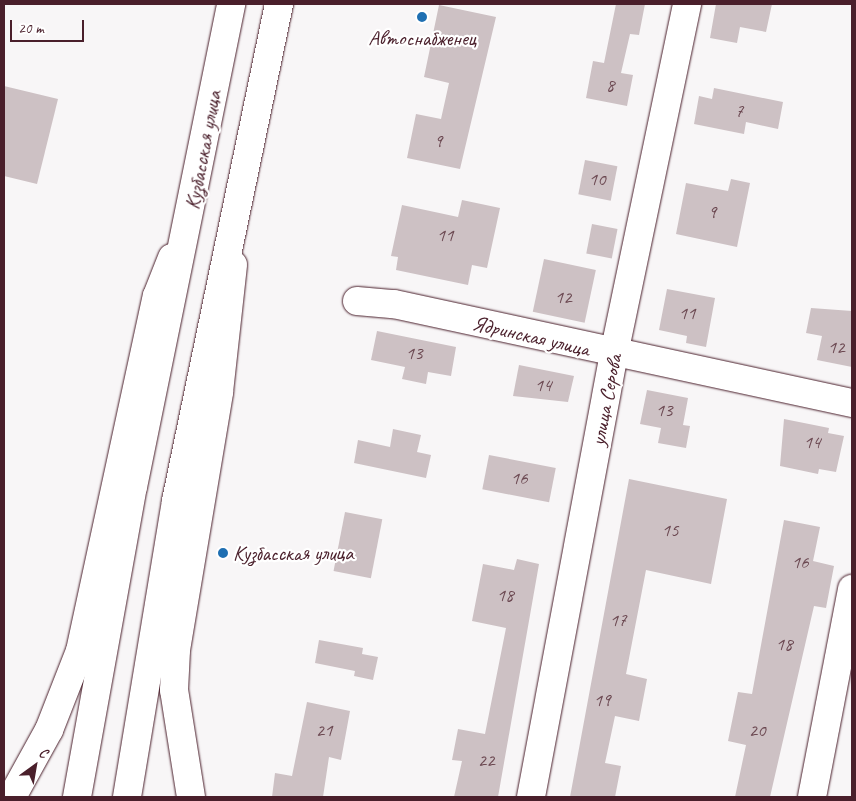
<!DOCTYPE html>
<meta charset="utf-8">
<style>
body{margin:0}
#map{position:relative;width:856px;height:801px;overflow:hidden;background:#f8f6f7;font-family:Caveat,sans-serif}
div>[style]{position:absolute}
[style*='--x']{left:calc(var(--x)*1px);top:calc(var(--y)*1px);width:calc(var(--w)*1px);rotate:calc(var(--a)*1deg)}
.building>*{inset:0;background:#cdc1c4;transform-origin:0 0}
.roads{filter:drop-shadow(0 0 1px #4a1f2b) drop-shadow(0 0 1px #4a1f2b)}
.minor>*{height:28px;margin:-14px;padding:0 14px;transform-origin:14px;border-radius:14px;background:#fff}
.major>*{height:28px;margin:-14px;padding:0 14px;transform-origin:14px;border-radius:14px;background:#fff}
.dots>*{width:14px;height:14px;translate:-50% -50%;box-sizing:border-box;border:2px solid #fff;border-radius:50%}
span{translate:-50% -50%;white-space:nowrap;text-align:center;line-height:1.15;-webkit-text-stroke:4.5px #fff;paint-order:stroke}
.number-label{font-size:19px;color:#6b4851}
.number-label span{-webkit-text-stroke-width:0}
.poi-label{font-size:21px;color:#4a1f2b}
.left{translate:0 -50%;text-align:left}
.street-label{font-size:21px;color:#4a1f2b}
.frame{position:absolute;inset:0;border:5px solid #4a1f2b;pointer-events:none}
.north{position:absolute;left:10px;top:741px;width:50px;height:50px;-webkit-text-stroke:4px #fff;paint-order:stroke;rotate:32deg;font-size:14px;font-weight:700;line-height:20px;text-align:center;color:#4a1f2b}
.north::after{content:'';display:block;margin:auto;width:18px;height:22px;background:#4a1f2b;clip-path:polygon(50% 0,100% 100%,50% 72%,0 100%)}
.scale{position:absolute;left:10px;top:20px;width:74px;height:22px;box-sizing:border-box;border:2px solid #4a1f2b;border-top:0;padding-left:6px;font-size:15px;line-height:18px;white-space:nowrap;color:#4a1f2b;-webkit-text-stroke:4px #fff;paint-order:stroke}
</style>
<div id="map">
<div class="building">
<i style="clip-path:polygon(616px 4px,645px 4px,639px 35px,630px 34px,621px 73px,633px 75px,627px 106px,586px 98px,593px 61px,604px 63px)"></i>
<i style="clip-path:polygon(716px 4px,772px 4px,766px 32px,740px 27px,737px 43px,710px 38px)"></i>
<i style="clip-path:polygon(439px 5px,496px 17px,460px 169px,407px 158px,416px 114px,441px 119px,449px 83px,424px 77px)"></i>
<i style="clip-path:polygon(4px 86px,58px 99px,37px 184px,4px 176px)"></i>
<i style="clip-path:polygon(714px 88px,783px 102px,778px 129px,746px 122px,744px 134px,694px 124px,699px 96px,712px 99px)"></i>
<i style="left:585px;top:160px;width:33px;height:35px;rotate:11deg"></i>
<i style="clip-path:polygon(731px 179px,750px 183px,737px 247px,676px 234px,686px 183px,728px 191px)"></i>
<i style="clip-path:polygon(462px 200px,500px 208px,487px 268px,472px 265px,468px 285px,396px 270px,398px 257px,391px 256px,402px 205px,458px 217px)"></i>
<i style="left:592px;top:224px;width:26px;height:30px;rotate:11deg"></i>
<i style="left:544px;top:259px;width:53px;height:54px;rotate:12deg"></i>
<i style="clip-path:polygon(667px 289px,715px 298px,706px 347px,686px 343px,687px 336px,659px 330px)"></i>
<i style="clip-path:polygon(811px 308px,852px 311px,852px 367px,817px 360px,822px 336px,806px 333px)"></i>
<i style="clip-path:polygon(377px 331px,456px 347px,451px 376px,428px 372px,426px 384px,402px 379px,405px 367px,371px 360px)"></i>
<i style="clip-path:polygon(519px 365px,574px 376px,568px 402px,513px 396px)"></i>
<i style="clip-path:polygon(647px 390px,688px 398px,683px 425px,690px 426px,686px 448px,658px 443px,661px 428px,640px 424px)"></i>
<i style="clip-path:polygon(784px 419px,829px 428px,828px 433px,844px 436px,836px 472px,819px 469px,818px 474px,780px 466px)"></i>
<i style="clip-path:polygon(393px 429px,421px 435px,417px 452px,431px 455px,426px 478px,354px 463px,358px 440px,390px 447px)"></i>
<i style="left:489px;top:455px;width:68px;height:35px;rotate:11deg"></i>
<i style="clip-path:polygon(629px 479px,727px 499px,711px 584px,646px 570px,626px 674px,647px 679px,639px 721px,615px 716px,605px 763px,621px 766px,615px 797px,570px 797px)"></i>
<i style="left:345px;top:512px;width:38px;height:60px;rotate:11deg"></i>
<i style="clip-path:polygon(784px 520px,820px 527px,813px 561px,834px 566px,826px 608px,814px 606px,770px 797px,735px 797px,746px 745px,728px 741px,738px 692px,752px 694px)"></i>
<i style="clip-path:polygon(517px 559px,539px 564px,498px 797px,454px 797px,462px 761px,452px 760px,458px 729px,485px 734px,506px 628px,472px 621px,483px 564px,514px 570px)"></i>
<i style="clip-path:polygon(319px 640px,363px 648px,362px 654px,378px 657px,373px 680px,354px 676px,355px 671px,315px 663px)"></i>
<i style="clip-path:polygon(307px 702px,350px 711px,341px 760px,329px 757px,323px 797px,272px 797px,275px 773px,292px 776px)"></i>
</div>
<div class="roads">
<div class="minor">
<i style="--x:357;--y:301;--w:37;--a:5"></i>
<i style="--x:394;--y:304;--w:469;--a:12.2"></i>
<i style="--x:12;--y:797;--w:77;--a:-61.1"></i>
<i style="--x:49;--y:730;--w:85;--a:-68.6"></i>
<i style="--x:80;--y:651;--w:363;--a:-77.8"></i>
<i style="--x:157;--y:296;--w:41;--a:-68.5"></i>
<i style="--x:191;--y:797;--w:108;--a:-99"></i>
<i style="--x:174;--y:690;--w:40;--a:-87.1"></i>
<i style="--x:176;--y:650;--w:262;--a:-80.5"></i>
<i style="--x:219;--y:392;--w:128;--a:-83.7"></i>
<i style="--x:531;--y:797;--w:451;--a:-79.4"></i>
<i style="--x:614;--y:354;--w:358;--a:-78.2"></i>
<i style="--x:812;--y:797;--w:212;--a:-79.1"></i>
</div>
<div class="major">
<i style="--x:77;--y:797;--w:315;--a:-79.8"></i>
<i style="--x:133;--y:487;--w:493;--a:-78.5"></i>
<i style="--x:127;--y:797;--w:300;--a:-80.6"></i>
<i style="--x:176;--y:501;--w:508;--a:-78.29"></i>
</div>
</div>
<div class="dots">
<i style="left:422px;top:17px;background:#1f6fb2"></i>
<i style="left:223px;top:553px;background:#1f6fb2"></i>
</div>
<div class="number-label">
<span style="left:610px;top:86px">8</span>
<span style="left:739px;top:112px">7</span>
<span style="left:438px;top:142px">9</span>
<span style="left:597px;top:180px">10</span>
<span style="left:712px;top:213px">9</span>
<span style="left:445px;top:236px">11</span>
<span style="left:563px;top:298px">12</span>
<span style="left:687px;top:314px">11</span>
<span style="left:836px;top:348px">12</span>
<span style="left:414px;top:354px">13</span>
<span style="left:543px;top:386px">14</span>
<span style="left:664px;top:411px">13</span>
<span style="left:812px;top:443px">14</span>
<span style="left:519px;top:479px">16</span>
<span style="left:670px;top:531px">15</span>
<span style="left:800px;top:563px">16</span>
<span style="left:505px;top:596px">18</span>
<span style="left:618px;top:621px">17</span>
<span style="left:784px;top:645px">18</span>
<span style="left:602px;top:701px">19</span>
<span style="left:324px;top:731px">21</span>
<span style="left:757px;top:731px">20</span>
<span style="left:486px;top:761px">22</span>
</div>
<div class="poi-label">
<span style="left:422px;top:38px">Автоснабженец</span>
<span class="left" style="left:233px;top:553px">Кузбасская улица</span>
</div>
<div class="street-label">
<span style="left:203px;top:150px;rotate:-79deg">Кузбасская улица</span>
<span style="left:531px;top:336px;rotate:13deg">Ядринская улица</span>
<span style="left:606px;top:400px;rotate:-79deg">улица Серова</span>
</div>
<div class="frame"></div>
<div class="north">С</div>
<div class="scale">20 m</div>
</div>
